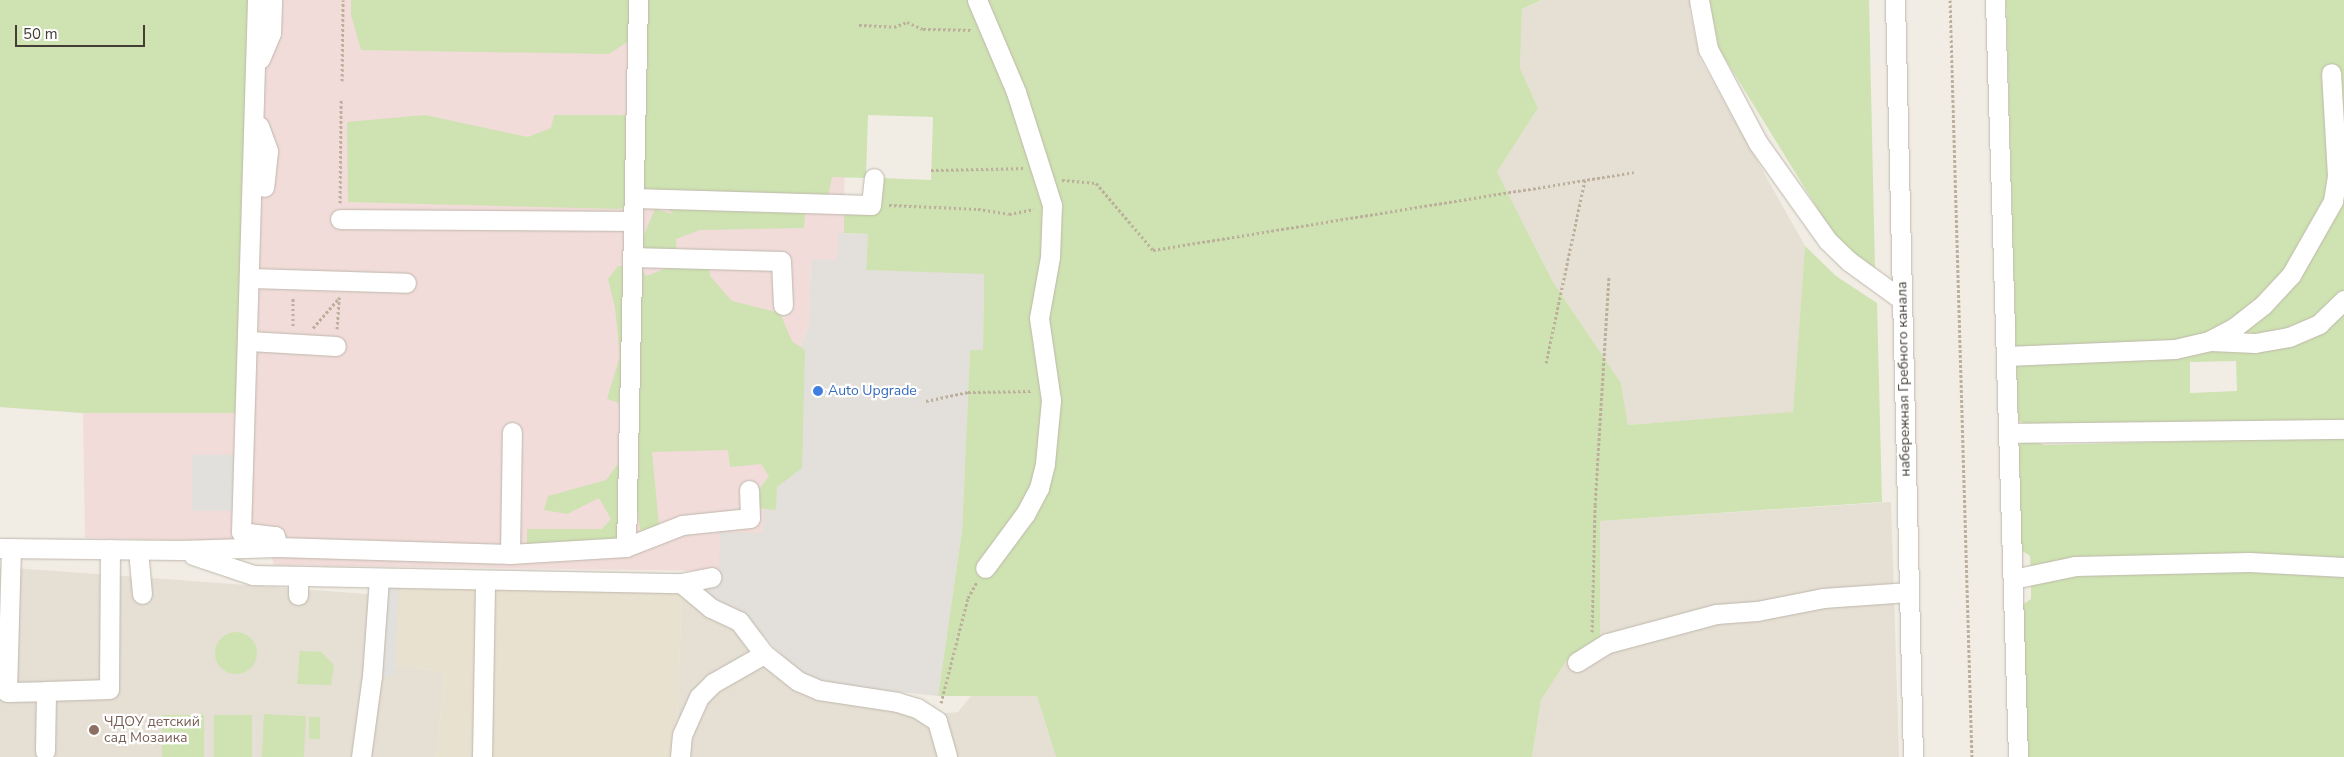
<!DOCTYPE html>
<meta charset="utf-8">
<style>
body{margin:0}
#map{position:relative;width:2344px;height:757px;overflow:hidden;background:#f1ede5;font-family:"Nunito Sans",sans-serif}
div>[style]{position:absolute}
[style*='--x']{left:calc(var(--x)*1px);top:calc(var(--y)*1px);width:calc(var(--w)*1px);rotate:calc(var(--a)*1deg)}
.residential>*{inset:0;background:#e5dfd4}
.industrial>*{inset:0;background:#e3dfda}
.education>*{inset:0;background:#e9e1d0}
.medical>*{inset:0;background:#f1dcd9}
.green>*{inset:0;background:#cee3b1;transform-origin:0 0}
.round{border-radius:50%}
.parking>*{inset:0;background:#e2e0dd;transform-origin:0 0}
.path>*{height:3px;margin-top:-1.5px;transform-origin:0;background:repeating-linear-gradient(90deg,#bcaf9b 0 2.5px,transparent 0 5px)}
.roads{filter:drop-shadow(0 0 1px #bfb7ac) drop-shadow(0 0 1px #bfb7ac)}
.minor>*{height:19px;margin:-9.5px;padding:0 9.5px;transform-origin:9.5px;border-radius:9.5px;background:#fff}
.dots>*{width:14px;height:14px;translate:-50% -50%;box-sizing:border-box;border:2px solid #fff;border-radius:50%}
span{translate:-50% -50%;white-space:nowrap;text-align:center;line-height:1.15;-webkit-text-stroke:4.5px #fff;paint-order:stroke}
.street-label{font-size:14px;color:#433d35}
.shop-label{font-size:14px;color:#366cbe}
.left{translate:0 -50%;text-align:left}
.education-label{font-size:14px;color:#785e54}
.scale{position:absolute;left:15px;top:25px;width:130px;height:22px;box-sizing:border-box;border:2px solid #433d35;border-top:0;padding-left:6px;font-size:15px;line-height:18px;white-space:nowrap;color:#433d35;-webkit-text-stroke:4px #fff;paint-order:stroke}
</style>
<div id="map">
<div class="residential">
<i style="clip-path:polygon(1541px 0,1709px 0,1708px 5px,1689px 8px,1700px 59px,1805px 246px,1793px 413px,1628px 425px,1621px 383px,1553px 282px,1497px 172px,1538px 108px,1520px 68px,1522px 9px)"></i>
<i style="clip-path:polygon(1891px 502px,1899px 757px,1532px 757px,1541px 700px,1567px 660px,1600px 637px,1600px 521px)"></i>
<i style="clip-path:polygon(0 567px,367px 594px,398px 582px,446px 585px,395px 665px,445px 672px,436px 757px,0 757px)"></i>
<i style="clip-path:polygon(682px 589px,735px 627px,768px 667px,919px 716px,958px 712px,971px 696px,1037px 696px,1056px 757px,676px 757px)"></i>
</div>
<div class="industrial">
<i style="clip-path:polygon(838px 233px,868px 234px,866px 270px,984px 273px,983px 350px,970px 350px,962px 531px,938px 696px,821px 684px,799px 674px,754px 626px,708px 598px,705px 590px,704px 571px,719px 571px,719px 532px,764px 489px,798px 354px,809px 325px,811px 258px)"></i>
</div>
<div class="education">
<i style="clip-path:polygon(400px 587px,682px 589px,676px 757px,436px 757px,445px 672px,395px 665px)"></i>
</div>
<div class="medical">
<i style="clip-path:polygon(0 0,846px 0,844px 233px,838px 233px,837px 260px,811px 259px,809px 325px,798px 354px,794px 468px,764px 490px,763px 533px,720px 532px,719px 571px,274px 565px,267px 542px,85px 538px,83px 413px,0 407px)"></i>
</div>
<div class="green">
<i style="clip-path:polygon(0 0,248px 0,237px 413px,83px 413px,0 407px)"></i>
<i style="clip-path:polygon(351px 0,1541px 0,1522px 9px,1520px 68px,1538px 108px,1497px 172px,1553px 282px,1621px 383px,1628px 425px,1793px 412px,1805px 246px,1836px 276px,1877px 303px,1882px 502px,1600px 521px,1600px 638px,1567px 660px,1541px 700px,1532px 757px,1056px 757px,1037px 696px,938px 696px,962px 531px,970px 350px,983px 350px,984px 274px,866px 270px,868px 234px,844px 233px,844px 211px,879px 213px,880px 178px,931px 180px,933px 117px,868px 115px,866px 178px,832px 177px,828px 197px,806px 198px,804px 228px,700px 230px,676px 239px,677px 252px,707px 255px,710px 276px,732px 301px,780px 313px,792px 341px,805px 350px,802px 468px,777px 487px,776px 510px,757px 508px,758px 491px,769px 476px,761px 464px,730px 467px,728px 450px,652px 452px,659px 525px,652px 534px,640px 530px,638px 511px,622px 512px,618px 536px,610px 548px,527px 548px,527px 529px,602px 529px,611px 519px,599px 498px,567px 514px,544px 510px,548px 496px,606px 480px,635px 441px,632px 407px,607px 399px,620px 356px,615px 308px,608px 279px,618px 266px,640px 266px,646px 276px,675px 265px,647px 254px,642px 239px,655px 209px,673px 214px,656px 194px,619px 209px,348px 202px,347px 122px,425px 115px,528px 137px,551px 128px,554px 115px,643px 115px,648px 59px,629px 41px,609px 54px,361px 50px,351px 15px)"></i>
<i style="clip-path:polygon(1709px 0,1869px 0,1875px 268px,1850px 253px,1835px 237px,1719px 49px)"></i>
<i style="clip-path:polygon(evenodd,2006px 0,2344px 0,2344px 424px,2024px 424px,2018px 420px,2006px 0,2236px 361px,2237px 391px,2190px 393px,2190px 362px,2236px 361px)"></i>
<i style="clip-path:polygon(2344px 437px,2344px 757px,2027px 757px,2022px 605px,2031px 599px,2031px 575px,2030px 556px,2021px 550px,2019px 446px,2022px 442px,2032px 441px,2044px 445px)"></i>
<i class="round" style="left:215px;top:632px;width:42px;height:42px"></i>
<i style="clip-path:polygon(300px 651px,321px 652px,334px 665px,331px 685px,297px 684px)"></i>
<i style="left:264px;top:714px;width:42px;height:43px;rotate:3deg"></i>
<i style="left:162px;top:715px;width:42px;height:42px"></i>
<i style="left:214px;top:715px;width:38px;height:42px"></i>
<i style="left:309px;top:717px;width:11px;height:22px"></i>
</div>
<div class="parking">
<i style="left:192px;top:455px;width:43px;height:56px"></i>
<i style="clip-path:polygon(379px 579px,398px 582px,395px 676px,372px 676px)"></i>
</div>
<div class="path">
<i style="--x:1950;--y:0;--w:757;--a:88.34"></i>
<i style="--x:859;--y:25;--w:35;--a:3"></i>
<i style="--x:894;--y:27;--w:14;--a:-21"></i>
<i style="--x:907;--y:22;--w:17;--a:24"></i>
<i style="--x:923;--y:29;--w:48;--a:1.2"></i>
<i style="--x:342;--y:81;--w:81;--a:-89.3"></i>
<i style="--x:931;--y:170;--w:92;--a:-1.2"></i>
<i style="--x:1062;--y:180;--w:34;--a:5"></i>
<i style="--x:1096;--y:183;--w:88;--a:49.6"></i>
<i style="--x:1153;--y:250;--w:487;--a:-9.2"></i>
<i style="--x:340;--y:203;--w:103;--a:-89.4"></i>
<i style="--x:889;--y:205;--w:89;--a:2.6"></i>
<i style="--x:978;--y:209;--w:31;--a:9"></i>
<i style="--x:1009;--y:214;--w:25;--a:-11"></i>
<i style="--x:293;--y:326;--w:29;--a:-90"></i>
<i style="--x:313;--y:328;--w:40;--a:-49"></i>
<i style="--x:337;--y:329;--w:32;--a:-86"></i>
<i style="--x:1546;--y:363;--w:187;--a:-78"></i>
<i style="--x:926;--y:401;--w:43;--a:-12.1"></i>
<i style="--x:968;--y:392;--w:64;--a:-0.9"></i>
<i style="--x:1592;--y:632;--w:127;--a:-88.6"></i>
<i style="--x:1595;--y:505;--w:230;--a:-86.5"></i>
<i style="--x:941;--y:703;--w:108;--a:-75.6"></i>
<i style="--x:968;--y:598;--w:18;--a:-61"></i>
</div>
<div class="roads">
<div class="minor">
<i style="--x:257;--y:0;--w:532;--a:91.72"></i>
<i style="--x:241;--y:532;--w:34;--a:7"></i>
<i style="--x:275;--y:536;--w:11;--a:75"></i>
<i style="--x:977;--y:0;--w:100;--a:67"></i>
<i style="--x:1016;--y:92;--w:119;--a:72.3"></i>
<i style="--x:1052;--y:205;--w:52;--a:92.2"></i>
<i style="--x:1050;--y:257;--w:62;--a:100.2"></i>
<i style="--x:1039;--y:318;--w:83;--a:81.7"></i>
<i style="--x:1051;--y:400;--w:64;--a:95.4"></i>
<i style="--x:1045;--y:464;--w:25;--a:104"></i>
<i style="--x:1039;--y:488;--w:30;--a:118"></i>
<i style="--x:1025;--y:514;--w:67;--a:126.5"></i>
<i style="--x:1699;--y:0;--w:50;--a:79.6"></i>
<i style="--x:1708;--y:49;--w:106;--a:62"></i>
<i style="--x:1758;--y:143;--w:120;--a:54.5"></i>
<i style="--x:1828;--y:241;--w:30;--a:44"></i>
<i style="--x:1850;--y:262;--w:63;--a:36"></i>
<i style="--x:1895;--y:0;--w:757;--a:88.64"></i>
<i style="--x:1995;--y:0;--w:757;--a:88.26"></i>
<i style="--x:260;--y:59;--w:28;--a:-67"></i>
<i style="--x:271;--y:33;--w:33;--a:-88"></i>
<i style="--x:259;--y:126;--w:27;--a:70"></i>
<i style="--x:268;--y:151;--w:36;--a:96"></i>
<i style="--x:634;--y:198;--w:237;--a:1.7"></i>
<i style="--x:871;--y:205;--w:27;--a:-84"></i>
<i style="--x:340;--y:219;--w:293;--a:0.4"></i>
<i style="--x:632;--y:257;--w:149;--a:1.5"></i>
<i style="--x:781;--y:261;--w:44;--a:87.4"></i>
<i style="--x:251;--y:278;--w:155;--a:1.8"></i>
<i style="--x:249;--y:341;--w:87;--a:3.3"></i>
<i style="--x:2210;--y:341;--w:45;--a:2.5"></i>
<i style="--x:2255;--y:343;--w:35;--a:-10"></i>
<i style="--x:2289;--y:337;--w:33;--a:-23"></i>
<i style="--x:2319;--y:324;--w:35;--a:-44"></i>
<i style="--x:2006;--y:356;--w:169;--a:-2.4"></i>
<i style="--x:2175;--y:349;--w:35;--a:-13"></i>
<i style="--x:2209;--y:341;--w:30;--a:-28"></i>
<i style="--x:2235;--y:327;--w:36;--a:-38"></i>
<i style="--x:2263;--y:305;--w:41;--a:-47"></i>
<i style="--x:2291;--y:275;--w:85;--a:-60.4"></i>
<i style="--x:2333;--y:201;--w:25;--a:-81"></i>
<i style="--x:2337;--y:176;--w:103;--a:-93.3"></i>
<i style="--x:2010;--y:433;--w:334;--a:-0.7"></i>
<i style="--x:626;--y:547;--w:60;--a:-21.4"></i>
<i style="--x:682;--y:525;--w:68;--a:-5.9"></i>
<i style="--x:750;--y:518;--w:28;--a:-92"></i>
<i style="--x:0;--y:548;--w:180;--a:0.6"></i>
<i style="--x:180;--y:550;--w:98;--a:-1.8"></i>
<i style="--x:278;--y:547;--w:232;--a:1.7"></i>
<i style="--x:510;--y:554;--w:122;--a:-89.1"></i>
<i style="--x:11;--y:548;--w:144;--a:91.6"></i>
<i style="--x:7;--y:692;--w:39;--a:-1"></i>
<i style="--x:138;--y:550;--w:44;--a:84.8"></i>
<i style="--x:510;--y:554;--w:116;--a:-3.5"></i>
<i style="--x:626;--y:547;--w:547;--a:-88.74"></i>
<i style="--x:193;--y:555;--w:63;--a:18.4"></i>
<i style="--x:253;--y:575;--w:428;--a:1.1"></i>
<i style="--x:681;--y:583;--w:31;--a:-11"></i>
<i style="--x:2013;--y:579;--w:63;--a:-11.8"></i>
<i style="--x:2075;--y:566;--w:174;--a:-1.3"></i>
<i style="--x:2249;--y:562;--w:95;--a:3"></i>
<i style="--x:681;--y:583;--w:39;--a:40"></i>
<i style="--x:711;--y:608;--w:31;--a:25"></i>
<i style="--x:739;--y:621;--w:41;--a:52.9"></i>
<i style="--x:764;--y:654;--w:43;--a:38.5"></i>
<i style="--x:798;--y:681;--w:23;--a:23"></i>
<i style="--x:819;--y:690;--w:79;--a:8.7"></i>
<i style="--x:897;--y:702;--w:21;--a:17"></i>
<i style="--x:917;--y:708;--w:24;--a:33"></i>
<i style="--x:937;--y:721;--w:37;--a:74"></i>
<i style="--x:298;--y:595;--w:19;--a:-90"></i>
<i style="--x:1577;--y:662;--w:36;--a:-32"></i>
<i style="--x:1608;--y:643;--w:112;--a:-15"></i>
<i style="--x:1716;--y:614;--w:41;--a:-4.2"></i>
<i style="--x:1757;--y:611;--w:67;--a:-11.1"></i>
<i style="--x:1823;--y:598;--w:86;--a:-4"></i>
<i style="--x:45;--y:751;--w:60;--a:-89"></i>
<i style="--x:46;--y:691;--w:63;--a:-1.8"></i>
<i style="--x:109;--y:689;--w:140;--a:-89.6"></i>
<i style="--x:361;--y:757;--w:82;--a:-82.3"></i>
<i style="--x:372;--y:676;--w:97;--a:-85.9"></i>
<i style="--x:482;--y:757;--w:177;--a:-89"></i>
<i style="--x:680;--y:757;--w:22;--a:-85"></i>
<i style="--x:682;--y:735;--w:42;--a:-65.9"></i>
<i style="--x:699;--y:697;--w:20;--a:-45"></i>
<i style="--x:713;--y:683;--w:59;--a:-29.6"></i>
</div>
</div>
<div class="dots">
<i style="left:818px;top:391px;background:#3f7fe0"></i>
<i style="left:94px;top:730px;background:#8d6e63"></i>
</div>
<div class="street-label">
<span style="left:1904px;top:379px;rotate:-91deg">набережная Гребного канала</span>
</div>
<div class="shop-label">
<span class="left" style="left:828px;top:391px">Auto Upgrade</span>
</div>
<div class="education-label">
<span class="left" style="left:104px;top:730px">ЧДОУ детский<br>сад Мозаика</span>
</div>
<div class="scale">50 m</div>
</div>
